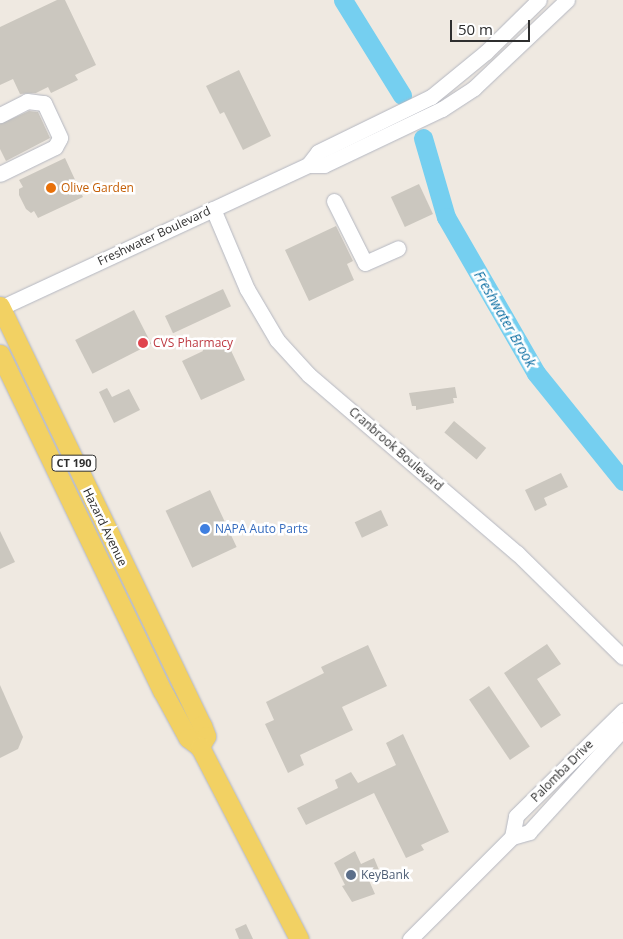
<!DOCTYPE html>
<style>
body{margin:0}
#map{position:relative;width:623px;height:939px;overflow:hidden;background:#efe9e1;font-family:"Open Sans",sans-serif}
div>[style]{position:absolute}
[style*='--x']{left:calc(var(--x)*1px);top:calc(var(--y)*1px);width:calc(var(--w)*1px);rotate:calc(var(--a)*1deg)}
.river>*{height:19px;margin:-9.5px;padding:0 9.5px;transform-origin:9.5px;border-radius:9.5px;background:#75cff0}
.building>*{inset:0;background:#cbc7bf;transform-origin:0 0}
.roads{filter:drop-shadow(0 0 1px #b4b7c1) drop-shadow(0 0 1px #b4b7c1)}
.minor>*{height:15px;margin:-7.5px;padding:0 7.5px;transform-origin:7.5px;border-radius:7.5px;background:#fff}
.major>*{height:19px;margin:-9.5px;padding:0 9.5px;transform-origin:9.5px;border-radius:9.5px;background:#f2d163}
.dots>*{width:14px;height:14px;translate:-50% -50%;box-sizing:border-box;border:2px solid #fff;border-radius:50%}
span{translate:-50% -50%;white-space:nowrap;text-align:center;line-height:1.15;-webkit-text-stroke:5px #fff;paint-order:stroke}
.shield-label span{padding:1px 4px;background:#fff;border:1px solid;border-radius:4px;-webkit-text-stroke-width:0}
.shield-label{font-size:11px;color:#2e2e2e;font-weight:700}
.food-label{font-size:12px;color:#c56008}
.left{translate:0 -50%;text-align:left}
.street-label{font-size:12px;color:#2e2e2e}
.health-label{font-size:12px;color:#be3a42}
.shop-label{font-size:12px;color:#366cbe}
.service-label{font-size:12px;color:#4e5e75}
.water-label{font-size:14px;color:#0d6fa3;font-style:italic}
.scale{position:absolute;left:450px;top:20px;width:80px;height:22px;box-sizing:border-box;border:2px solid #2e2e2e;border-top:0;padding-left:6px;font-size:15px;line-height:18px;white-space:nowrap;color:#2e2e2e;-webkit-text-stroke:4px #fff;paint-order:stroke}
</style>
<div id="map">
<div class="river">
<i style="--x:343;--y:0;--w:112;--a:58.2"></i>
<i style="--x:423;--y:138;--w:82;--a:73.8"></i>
<i style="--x:446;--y:217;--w:180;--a:60"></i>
<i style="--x:536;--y:373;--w:139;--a:51.1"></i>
</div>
<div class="building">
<i style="clip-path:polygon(57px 0,65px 0,96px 65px,75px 75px,78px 80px,51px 93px,48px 87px,36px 93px,20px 94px,13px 79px,0 85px,0 27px)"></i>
<i style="clip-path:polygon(239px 70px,271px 136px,243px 150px,224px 112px,220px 114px,206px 86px)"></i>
<i style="clip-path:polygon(29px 111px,38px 112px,50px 138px,6px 161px,0 149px,0 124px)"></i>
<i style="clip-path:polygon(65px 158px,83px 197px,38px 218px,34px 211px,31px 213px,26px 209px,19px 195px,19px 189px,23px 187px,19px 180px)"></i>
<i style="left:419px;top:184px;width:33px;height:31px;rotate:65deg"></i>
<i style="clip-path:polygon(336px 226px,353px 261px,347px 264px,354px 280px,309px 301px,285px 250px)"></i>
<i style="left:223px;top:289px;width:19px;height:64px;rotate:65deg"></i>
<i style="left:134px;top:310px;width:38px;height:66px;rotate:63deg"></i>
<i style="clip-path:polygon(226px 340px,245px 380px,201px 400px,182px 361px,203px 351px,201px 346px)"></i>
<i style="clip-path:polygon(455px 387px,457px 398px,453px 398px,454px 403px,416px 410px,416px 406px,412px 406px,409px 393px)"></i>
<i style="clip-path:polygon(107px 388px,112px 397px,129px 389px,140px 410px,114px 423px,99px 392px)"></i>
<i style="left:454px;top:421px;width:42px;height:15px;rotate:40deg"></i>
<i style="clip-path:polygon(561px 473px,568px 487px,544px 498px,547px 505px,535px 511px,525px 490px)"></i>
<i style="left:210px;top:490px;width:63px;height:49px;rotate:65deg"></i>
<i style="left:381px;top:510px;width:17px;height:29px;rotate:65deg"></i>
<i style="clip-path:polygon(0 531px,15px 562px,0 569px)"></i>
<i style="clip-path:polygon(547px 644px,561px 664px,537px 679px,561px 715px,541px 728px,504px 673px)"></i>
<i style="clip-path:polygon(368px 645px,387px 686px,342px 707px,353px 730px,300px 755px,304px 765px,288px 773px,265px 724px,274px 720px,266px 702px,324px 673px,321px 667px)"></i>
<i style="clip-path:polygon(0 685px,23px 737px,18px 749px,0 758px)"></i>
<i style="left:489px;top:686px;width:73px;height:24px;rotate:56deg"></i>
<i style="clip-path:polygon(403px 734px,449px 832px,421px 845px,424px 850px,406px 858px,374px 793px,306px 825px,297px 808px,338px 788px,335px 780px,351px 772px,358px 783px,396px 765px,386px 743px)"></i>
<i style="clip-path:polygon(355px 851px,361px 864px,374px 858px,379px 870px,367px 876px,375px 894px,352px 902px,342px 886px,345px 885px,334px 863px)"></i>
<i style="clip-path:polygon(246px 924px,253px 939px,239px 939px,235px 929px)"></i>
</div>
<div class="roads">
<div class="minor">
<i style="--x:0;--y:115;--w:30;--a:-27"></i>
<i style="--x:27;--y:101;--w:17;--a:7"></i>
<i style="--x:44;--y:103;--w:38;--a:65"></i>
<i style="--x:60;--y:138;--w:10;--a:119"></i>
<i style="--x:55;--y:147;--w:61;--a:153.9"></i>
<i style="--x:308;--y:165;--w:16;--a:-52"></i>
<i style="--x:318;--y:152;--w:126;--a:-26"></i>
<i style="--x:431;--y:97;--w:71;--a:-39.3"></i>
<i style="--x:486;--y:52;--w:74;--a:-44.5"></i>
<i style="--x:334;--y:201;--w:69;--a:63.4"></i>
<i style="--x:365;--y:263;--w:36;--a:-24"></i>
<i style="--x:213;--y:209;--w:87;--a:67"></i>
<i style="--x:247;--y:289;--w:59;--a:59.5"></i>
<i style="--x:277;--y:340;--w:47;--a:47.6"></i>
<i style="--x:309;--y:375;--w:274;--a:40.6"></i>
<i style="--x:517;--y:553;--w:148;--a:44.5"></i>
<i style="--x:0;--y:308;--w:340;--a:-24.9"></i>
<i style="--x:308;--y:165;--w:16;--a:0"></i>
<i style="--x:324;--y:165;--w:131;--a:-25.4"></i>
<i style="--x:442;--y:109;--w:38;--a:-33"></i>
<i style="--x:474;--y:88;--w:128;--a:-43.4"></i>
<i style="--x:512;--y:837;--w:21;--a:-79"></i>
<i style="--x:516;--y:816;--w:150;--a:-44.5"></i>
<i style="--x:410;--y:939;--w:144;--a:-45"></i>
<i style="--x:512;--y:837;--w:18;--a:-16"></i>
<i style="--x:529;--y:832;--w:139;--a:-47.6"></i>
</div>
<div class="major">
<i style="--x:0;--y:306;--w:465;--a:64.3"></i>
<i style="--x:202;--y:725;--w:12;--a:70"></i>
<i style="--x:206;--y:736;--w:13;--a:119"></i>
<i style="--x:0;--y:354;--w:375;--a:64.3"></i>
<i style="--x:163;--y:692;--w:52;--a:61.5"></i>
<i style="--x:188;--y:738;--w:15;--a:37"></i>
<i style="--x:200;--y:747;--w:216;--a:62.7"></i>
</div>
</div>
<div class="dots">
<i style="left:51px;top:188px;background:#e8710a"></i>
<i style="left:143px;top:343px;background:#e0444e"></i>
<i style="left:205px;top:529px;background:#3f7fe0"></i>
<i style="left:351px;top:875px;background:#5c6f8a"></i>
</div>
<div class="shield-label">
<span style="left:74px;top:463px">CT 190</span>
</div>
<div class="food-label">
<span class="left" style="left:61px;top:188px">Olive Garden</span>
</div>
<div class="street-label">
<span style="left:154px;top:236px;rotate:-25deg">Freshwater Boulevard</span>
<span style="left:396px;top:449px;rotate:41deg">Cranbrook Boulevard</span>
<span style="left:105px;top:527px;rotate:64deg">Hazard Avenue</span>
<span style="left:562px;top:771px;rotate:-45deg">Palomba Drive</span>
</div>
<div class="health-label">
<span class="left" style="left:153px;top:343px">CVS Pharmacy</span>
</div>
<div class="shop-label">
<span class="left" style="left:215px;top:529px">NAPA Auto Parts</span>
</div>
<div class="service-label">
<span class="left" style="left:361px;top:875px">KeyBank</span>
</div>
<div class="water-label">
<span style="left:505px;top:319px;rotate:60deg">Freshwater Brook</span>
</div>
<div class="scale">50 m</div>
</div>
